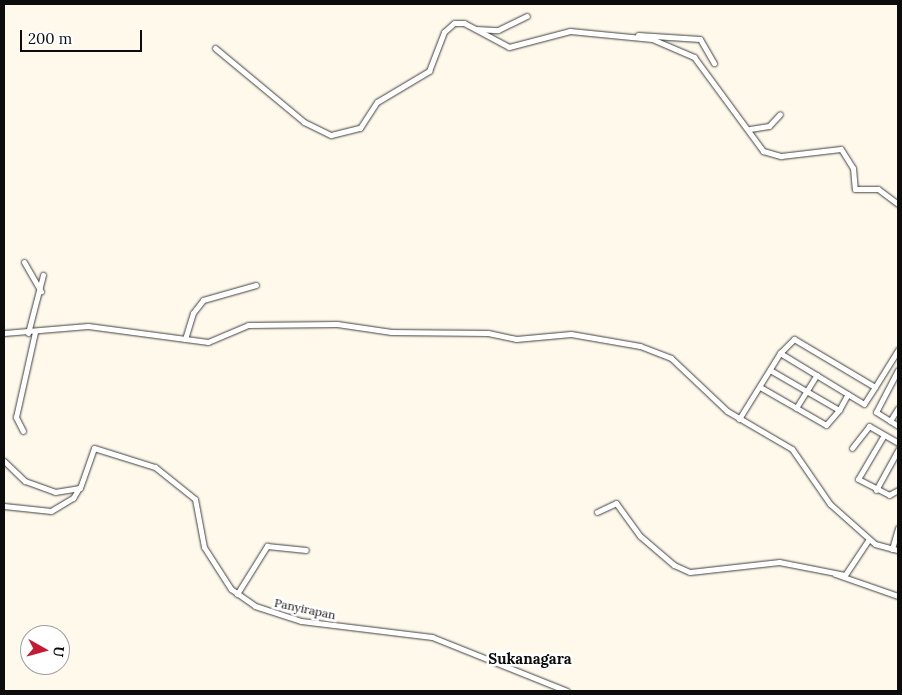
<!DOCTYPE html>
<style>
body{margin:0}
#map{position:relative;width:902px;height:695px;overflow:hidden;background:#fff9eb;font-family:Lora,serif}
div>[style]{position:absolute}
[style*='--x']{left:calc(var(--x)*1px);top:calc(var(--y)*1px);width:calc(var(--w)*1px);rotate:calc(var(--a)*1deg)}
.roads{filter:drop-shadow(0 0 1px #3f3f3f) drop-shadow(0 0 1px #3f3f3f)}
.street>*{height:5px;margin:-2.5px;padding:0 2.5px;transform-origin:2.5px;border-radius:2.5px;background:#fff}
span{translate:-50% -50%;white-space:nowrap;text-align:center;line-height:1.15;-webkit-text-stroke:5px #fff;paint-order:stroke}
.street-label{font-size:12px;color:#0c0c0c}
.quarter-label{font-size:15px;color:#0c0c0c;font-weight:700}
.frame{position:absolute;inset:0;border:5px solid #0c0c0c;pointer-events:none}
.north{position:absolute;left:20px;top:625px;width:50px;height:50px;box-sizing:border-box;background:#fff;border:1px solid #9e9e9e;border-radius:50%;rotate:97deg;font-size:14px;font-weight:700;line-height:20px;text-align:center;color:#0c0c0c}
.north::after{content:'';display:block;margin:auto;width:18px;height:22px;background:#c61a32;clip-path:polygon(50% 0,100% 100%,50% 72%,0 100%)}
.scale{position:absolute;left:20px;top:30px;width:122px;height:22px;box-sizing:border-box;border:2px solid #0c0c0c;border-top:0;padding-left:6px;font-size:15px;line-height:18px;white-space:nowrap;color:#0c0c0c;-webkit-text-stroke:4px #fff;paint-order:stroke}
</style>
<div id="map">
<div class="roads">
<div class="street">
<i style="--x:476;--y:29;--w:22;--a:3"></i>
<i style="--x:498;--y:30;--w:32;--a:-26"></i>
<i style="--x:638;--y:35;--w:62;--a:3.7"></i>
<i style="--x:700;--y:39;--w:28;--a:60"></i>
<i style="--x:215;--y:48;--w:116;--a:39.7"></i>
<i style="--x:304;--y:122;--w:30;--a:26"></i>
<i style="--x:331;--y:135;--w:30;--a:-14"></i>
<i style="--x:360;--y:128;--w:31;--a:-57"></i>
<i style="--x:377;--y:102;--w:61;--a:-30.8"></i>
<i style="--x:429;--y:71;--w:42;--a:-69"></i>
<i style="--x:444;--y:32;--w:13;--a:-42"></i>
<i style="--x:454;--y:23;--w:10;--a:0"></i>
<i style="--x:464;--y:23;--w:51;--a:28.1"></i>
<i style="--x:509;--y:47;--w:63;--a:-14.7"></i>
<i style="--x:570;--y:31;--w:82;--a:5.6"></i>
<i style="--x:652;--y:39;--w:46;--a:23.2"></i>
<i style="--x:694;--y:57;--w:117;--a:53.7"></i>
<i style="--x:763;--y:151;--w:19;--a:16"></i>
<i style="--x:781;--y:156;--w:60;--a:-6.7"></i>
<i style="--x:841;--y:149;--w:22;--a:58"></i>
<i style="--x:853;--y:168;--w:21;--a:85"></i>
<i style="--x:855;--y:189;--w:23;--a:0"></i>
<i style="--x:878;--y:189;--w:25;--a:37"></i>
<i style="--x:750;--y:129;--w:19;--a:-9"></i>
<i style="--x:769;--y:126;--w:16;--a:-47"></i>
<i style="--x:24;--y:262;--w:34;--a:60"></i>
<i style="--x:4;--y:333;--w:84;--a:-4.8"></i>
<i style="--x:88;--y:326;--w:121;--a:7.6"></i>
<i style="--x:208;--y:342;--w:43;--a:-23"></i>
<i style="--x:248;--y:325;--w:89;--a:-0.6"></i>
<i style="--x:337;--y:324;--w:55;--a:8.4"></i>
<i style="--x:391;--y:332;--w:97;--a:0.6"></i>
<i style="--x:488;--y:333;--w:29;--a:12"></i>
<i style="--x:516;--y:339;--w:55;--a:-5.2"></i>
<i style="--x:571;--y:334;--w:70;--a:9.9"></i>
<i style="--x:640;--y:346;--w:33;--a:21"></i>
<i style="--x:671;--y:358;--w:77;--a:43.4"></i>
<i style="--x:727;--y:411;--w:75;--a:30.3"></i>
<i style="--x:792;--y:449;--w:67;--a:55.4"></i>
<i style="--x:830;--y:504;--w:60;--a:41.6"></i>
<i style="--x:875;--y:544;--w:24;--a:15"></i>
<i style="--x:28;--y:333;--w:60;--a:-75.5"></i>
<i style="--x:185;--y:339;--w:27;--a:-73"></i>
<i style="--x:193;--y:313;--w:16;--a:-52"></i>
<i style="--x:203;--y:300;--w:55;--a:-15.8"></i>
<i style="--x:780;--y:353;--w:20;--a:-45"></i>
<i style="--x:794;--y:339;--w:94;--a:30.7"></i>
<i style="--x:875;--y:387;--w:44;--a:-58.1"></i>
<i style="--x:770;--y:370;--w:80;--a:30.1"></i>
<i style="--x:839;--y:410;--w:18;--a:-61"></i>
<i style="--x:898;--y:370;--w:47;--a:117.6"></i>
<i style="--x:876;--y:412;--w:26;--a:32"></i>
<i style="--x:760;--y:387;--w:76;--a:29.9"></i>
<i style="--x:826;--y:425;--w:20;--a:-49"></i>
<i style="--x:796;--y:408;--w:39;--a:-58"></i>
<i style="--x:739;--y:419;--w:78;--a:-58.2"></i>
<i style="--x:780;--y:353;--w:98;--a:31.3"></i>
<i style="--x:864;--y:404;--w:20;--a:-57"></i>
<i style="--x:890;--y:421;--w:15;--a:-58"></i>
<i style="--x:23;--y:431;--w:16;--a:-117"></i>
<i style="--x:16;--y:417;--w:87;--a:-77.4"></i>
<i style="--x:884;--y:435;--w:51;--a:120.6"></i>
<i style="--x:858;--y:479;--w:35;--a:27"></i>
<i style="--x:889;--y:495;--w:10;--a:-29"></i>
<i style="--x:852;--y:448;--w:28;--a:-52"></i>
<i style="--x:869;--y:426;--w:34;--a:30"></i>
<i style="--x:4;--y:461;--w:29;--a:44"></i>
<i style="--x:25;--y:481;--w:32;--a:20"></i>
<i style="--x:55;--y:492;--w:25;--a:-9"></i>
<i style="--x:80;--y:488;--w:42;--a:-70.7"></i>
<i style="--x:94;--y:448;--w:64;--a:17.3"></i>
<i style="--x:155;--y:467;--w:51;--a:38.7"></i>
<i style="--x:195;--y:499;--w:49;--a:79.4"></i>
<i style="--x:204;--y:547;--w:50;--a:57.3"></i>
<i style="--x:231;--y:589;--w:29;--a:35"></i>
<i style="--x:255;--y:606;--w:48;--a:18.1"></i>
<i style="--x:301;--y:621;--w:132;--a:7"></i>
<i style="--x:432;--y:637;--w:145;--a:21.8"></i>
<i style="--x:876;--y:490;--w:46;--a:-61.2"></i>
<i style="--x:4;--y:506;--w:47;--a:6.1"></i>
<i style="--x:51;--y:511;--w:26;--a:-31"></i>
<i style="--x:73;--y:498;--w:12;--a:-59"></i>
<i style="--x:597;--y:512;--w:21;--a:-25"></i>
<i style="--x:616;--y:503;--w:41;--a:54"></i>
<i style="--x:640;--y:536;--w:45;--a:40.5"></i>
<i style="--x:674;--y:565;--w:17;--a:24"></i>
<i style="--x:690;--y:572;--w:90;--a:-6.4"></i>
<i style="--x:779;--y:562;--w:67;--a:11.1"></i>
<i style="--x:845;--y:575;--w:43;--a:-56.3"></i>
<i style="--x:892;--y:549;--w:22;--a:-74"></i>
<i style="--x:835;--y:574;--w:67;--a:19.2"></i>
<i style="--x:237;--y:594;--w:57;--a:-58"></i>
<i style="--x:267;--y:546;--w:39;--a:6"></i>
</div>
</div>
<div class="street-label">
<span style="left:305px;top:609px;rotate:12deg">Panyirapan</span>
</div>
<div class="quarter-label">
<span style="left:530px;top:659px">Sukanagara</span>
</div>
<div class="frame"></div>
<div class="north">U</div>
<div class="scale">200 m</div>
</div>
